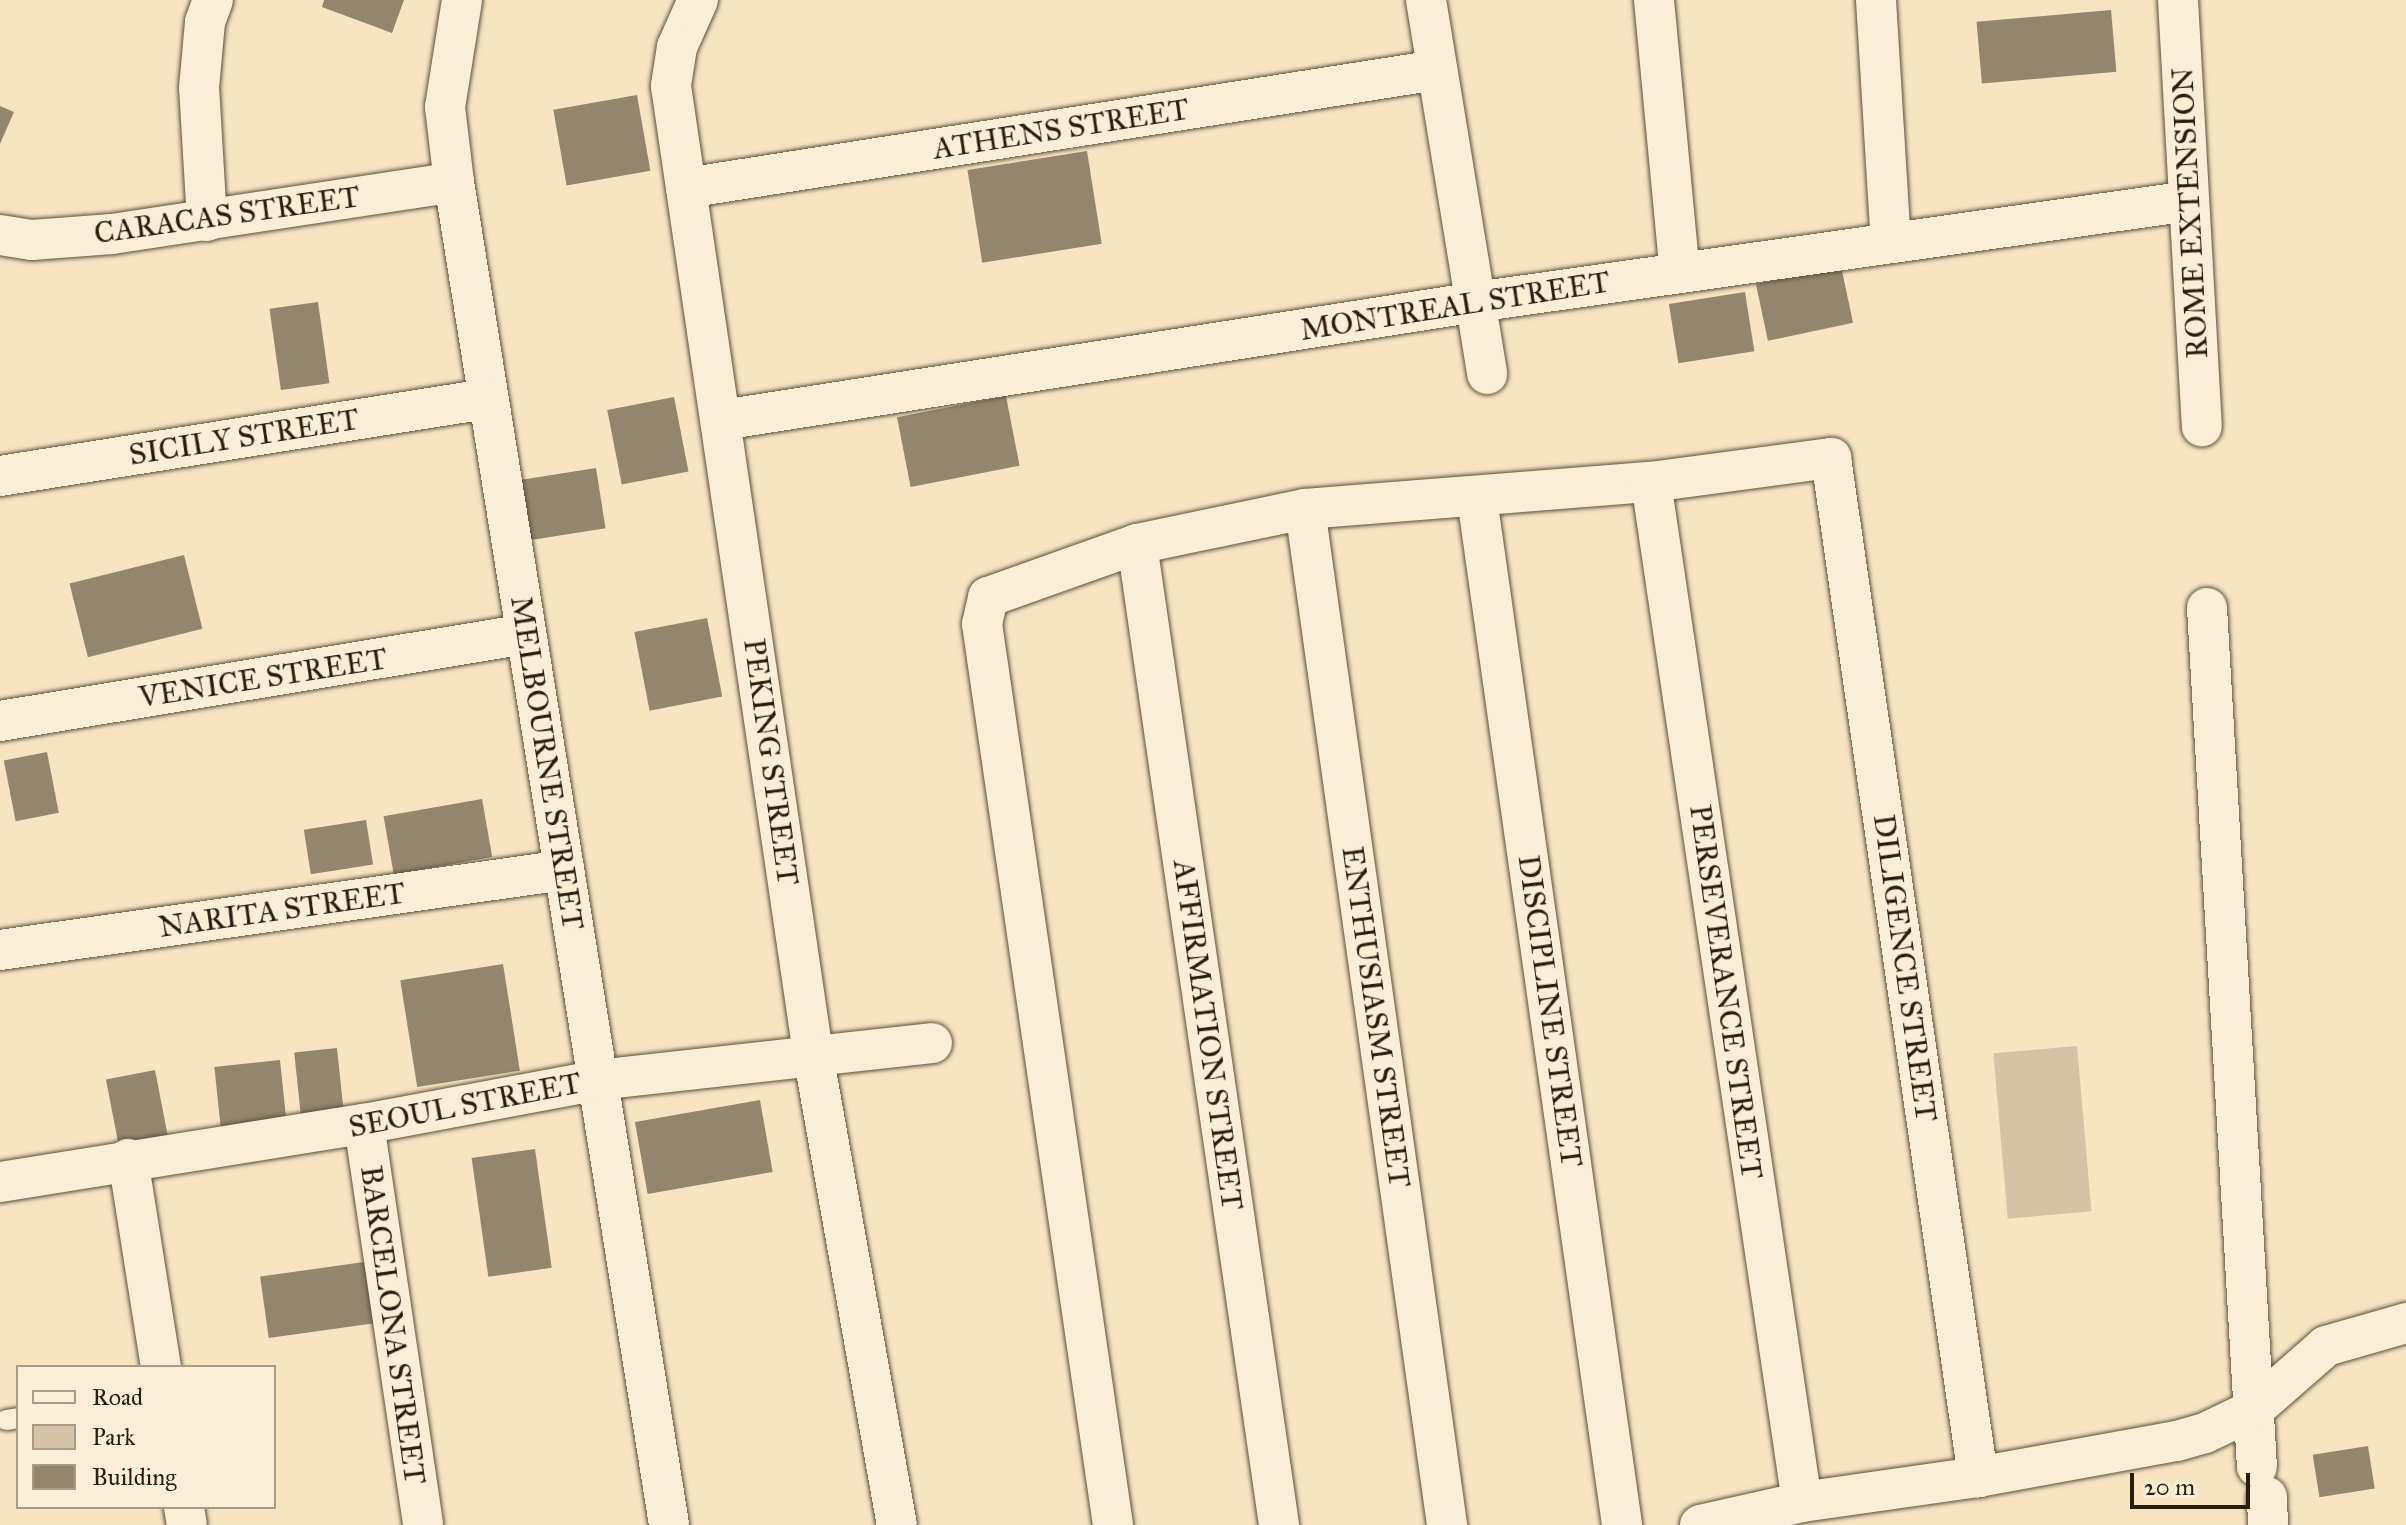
<!DOCTYPE html>
<style>
body{margin:0}
#map{position:relative;width:2406px;height:1525px;overflow:hidden;background:#f7e5c2;font-family:"IM FELL Great Primer",serif}
div>[style]{position:absolute}
[style*='--x']{left:calc(var(--x)*1px);top:calc(var(--y)*1px);width:calc(var(--w)*1px);rotate:calc(var(--a)*1deg)}
.green>*{inset:0;background:#d4c3a4;transform-origin:0 0}
.building>*{inset:0;background:#94856d;transform-origin:0 0}
.roads{filter:drop-shadow(0 0 2px #5c503c) drop-shadow(0 0 2px #5c503c)}
.lane>*{height:20px;margin:-10px;padding:0 10px;transform-origin:10px;border-radius:10px;background:#faeed7}
.street>*{height:40px;margin:-20px;padding:0 20px;transform-origin:20px;border-radius:20px;background:#faeed7}
span{translate:-50% -50%;white-space:nowrap;text-align:center;line-height:1.15;-webkit-text-stroke:6px #faeed7;paint-order:stroke}
.street-label{font-size:30px;color:#281e10}
.legend{position:absolute;left:16px;top:1365px;width:260px;height:144px;box-sizing:border-box;background:#faeed7;border:2px solid #a69b87;margin:0;padding:10px 14px;list-style:none;font-size:24px;color:#281e10}
.legend li{display:flex;align-items:center;gap:16px;height:40px}
.legend b{width:40px;border:2px solid #a69b87}
.scale{position:absolute;left:2130px;top:1473px;width:120px;height:36px;box-sizing:border-box;border:4px solid #281e10;border-top:0;padding-left:10px;font-size:24px;line-height:28px;white-space:nowrap;color:#281e10;-webkit-text-stroke:6px #faeed7;paint-order:stroke}
</style>
<div id="map">
<div class="green">
<i style="left:2077px;top:1046px;width:166px;height:84px;rotate:85deg"></i>
</div>
<div class="building">
<i style="clip-path:polygon(324px 0,404px 0,392px 33px,322px 7px)"></i>
<i style="left:2111px;top:10px;width:62px;height:135px;rotate:85deg"></i>
<i style="left:637px;top:95px;width:77px;height:85px;rotate:80deg"></i>
<i style="clip-path:polygon(0 106px,14px 112px,0 144px)"></i>
<i style="left:1087px;top:151px;width:94px;height:121px;rotate:81deg"></i>
<i style="left:1841px;top:266px;width:58px;height:87px;rotate:78deg"></i>
<i style="left:1745px;top:292px;width:60px;height:77px;rotate:81deg"></i>
<i style="left:318px;top:302px;width:82px;height:49px;rotate:82deg"></i>
<i style="left:1006px;top:396px;width:71px;height:111px;rotate:79deg"></i>
<i style="left:674px;top:397px;width:76px;height:68px;rotate:79deg"></i>
<i style="left:596px;top:468px;width:61px;height:80px;rotate:81deg"></i>
<i style="left:184px;top:555px;width:76px;height:118px;rotate:76deg"></i>
<i style="left:707px;top:618px;width:80px;height:74px;rotate:79deg"></i>
<i style="left:47px;top:752px;width:62px;height:44px;rotate:79deg"></i>
<i style="left:482px;top:799px;width:59px;height:100px;rotate:80deg"></i>
<i style="left:366px;top:820px;width:45px;height:63px;rotate:81deg"></i>
<i style="left:503px;top:964px;width:108px;height:104px;rotate:81deg"></i>
<i style="left:337px;top:1048px;width:63px;height:43px;rotate:84deg"></i>
<i style="left:280px;top:1060px;width:66px;height:66px;rotate:84deg"></i>
<i style="left:155px;top:1070px;width:67px;height:50px;rotate:79deg"></i>
<i style="left:760px;top:1100px;width:73px;height:127px;rotate:80deg"></i>
<i style="left:535px;top:1149px;width:120px;height:64px;rotate:82deg"></i>
<i style="left:371px;top:1261px;width:62px;height:112px;rotate:82deg"></i>
<i style="left:2368px;top:1446px;width:43px;height:56px;rotate:81deg"></i>
</div>
<div class="roads">
<div class="lane">
<i style="--x:6;--y:1420;--w:12;--a:-9"></i>
</div>
<div class="street">
<i style="--x:462;--y:0;--w:108;--a:99"></i>
<i style="--x:445;--y:107;--w:76;--a:83.2"></i>
<i style="--x:454;--y:182;--w:1360;--a:80.9"></i>
<i style="--x:698;--y:0;--w:51;--a:114.1"></i>
<i style="--x:677;--y:47;--w:39;--a:99"></i>
<i style="--x:671;--y:86;--w:978;--a:81.65"></i>
<i style="--x:813;--y:1054;--w:478;--a:79.9"></i>
<i style="--x:1426;--y:0;--w:379;--a:80.7"></i>
<i style="--x:1654;--y:0;--w:274;--a:84.6"></i>
<i style="--x:1876;--y:0;--w:242;--a:86.5"></i>
<i style="--x:2178;--y:0;--w:427;--a:86.8"></i>
<i style="--x:686;--y:188;--w:760;--a:-8.93"></i>
<i style="--x:207;--y:221;--w:133;--a:-93.4"></i>
<i style="--x:199;--y:88;--w:66;--a:-84.8"></i>
<i style="--x:205;--y:22;--w:23;--a:-70"></i>
<i style="--x:0;--y:235;--w:32;--a:9"></i>
<i style="--x:32;--y:240;--w:80;--a:-4.3"></i>
<i style="--x:112;--y:234;--w:346;--a:-8.6"></i>
<i style="--x:722;--y:420;--w:763;--a:-8.89"></i>
<i style="--x:1476;--y:302;--w:720;--a:-8.06"></i>
<i style="--x:0;--y:476;--w:493;--a:-9"></i>
<i style="--x:1651;--y:482;--w:1031;--a:81.58"></i>
<i style="--x:1477;--y:498;--w:1037;--a:81.96"></i>
<i style="--x:1305;--y:509;--w:1026;--a:82.04"></i>
<i style="--x:1137;--y:544;--w:991;--a:81.76"></i>
<i style="--x:2207;--y:608;--w:860;--a:86.67"></i>
<i style="--x:0;--y:721;--w:533;--a:-9.39"></i>
<i style="--x:0;--y:950;--w:570;--a:-8.07"></i>
<i style="--x:364;--y:1124;--w:405;--a:81.6"></i>
<i style="--x:128;--y:1159;--w:211;--a:81"></i>
<i style="--x:0;--y:1182;--w:369;--a:-9.1"></i>
<i style="--x:364;--y:1124;--w:238;--a:-10.6"></i>
<i style="--x:598;--y:1080;--w:336;--a:-6.3"></i>
<i style="--x:2267;--y:1497;--w:28;--a:88"></i>
<i style="--x:184;--y:1507;--w:18;--a:81"></i>
<i style="--x:1113;--y:1525;--w:910;--a:-98.27"></i>
<i style="--x:982;--y:624;--w:28;--a:-77"></i>
<i style="--x:988;--y:597;--w:158;--a:-19.6"></i>
<i style="--x:1137;--y:544;--w:172;--a:-11.8"></i>
<i style="--x:1305;--y:509;--w:347;--a:-4.5"></i>
<i style="--x:1651;--y:482;--w:182;--a:-7.6"></i>
<i style="--x:1831;--y:458;--w:1030;--a:81.79"></i>
<i style="--x:1700;--y:1525;--w:105;--a:-12.7"></i>
<i style="--x:1802;--y:1502;--w:178;--a:-8.1"></i>
<i style="--x:1978;--y:1477;--w:202;--a:-10.3"></i>
<i style="--x:2177;--y:1441;--w:29;--a:-16"></i>
<i style="--x:2205;--y:1433;--w:53;--a:-25.6"></i>
<i style="--x:2253;--y:1410;--w:97;--a:-41.2"></i>
<i style="--x:2326;--y:1346;--w:83;--a:-16"></i>
</div>
</div>
<div class="street-label">
<span style="left:1061px;top:129px;rotate:-9deg">ATHENS STREET</span>
<span style="left:2190px;top:213px;rotate:-93deg">ROME EXTENSION</span>
<span style="left:227px;top:215px;rotate:-8deg">CARACAS STREET</span>
<span style="left:1455px;top:306px;rotate:-9deg">MONTREAL STREET</span>
<span style="left:244px;top:437px;rotate:-9deg">SICILY STREET</span>
<span style="left:263px;top:678px;rotate:-9deg">VENICE STREET</span>
<span style="left:771px;top:762px;rotate:82deg">PEKING STREET</span>
<span style="left:547px;top:763px;rotate:81deg">MELBOURNE STREET</span>
<span style="left:282px;top:910px;rotate:-8deg">NARITA STREET</span>
<span style="left:1905px;top:968px;rotate:82deg">DILIGENCE STREET</span>
<span style="left:1726px;top:992px;rotate:82deg">PERSEVERANCE STREET</span>
<span style="left:1550px;top:1011px;rotate:82deg">DISCIPLINE STREET</span>
<span style="left:1376px;top:1017px;rotate:82deg">ENTHUSIASM STREET</span>
<span style="left:1208px;top:1035px;rotate:82deg">AFFIRMATION STREET</span>
<span style="left:465px;top:1105px;rotate:-11deg">SEOUL STREET</span>
<span style="left:393px;top:1325px;rotate:82deg">BARCELONA STREET</span>
</div>
<ul class="legend">
<li><b style="height:10px;background:#faeed7"></b>Road</li>
<li><b style="height:22px;background:#d4c3a4"></b>Park</li>
<li><b style="height:22px;background:#94856d"></b>Building</li>
</ul>
<div class="scale">20 m</div>
</div>
